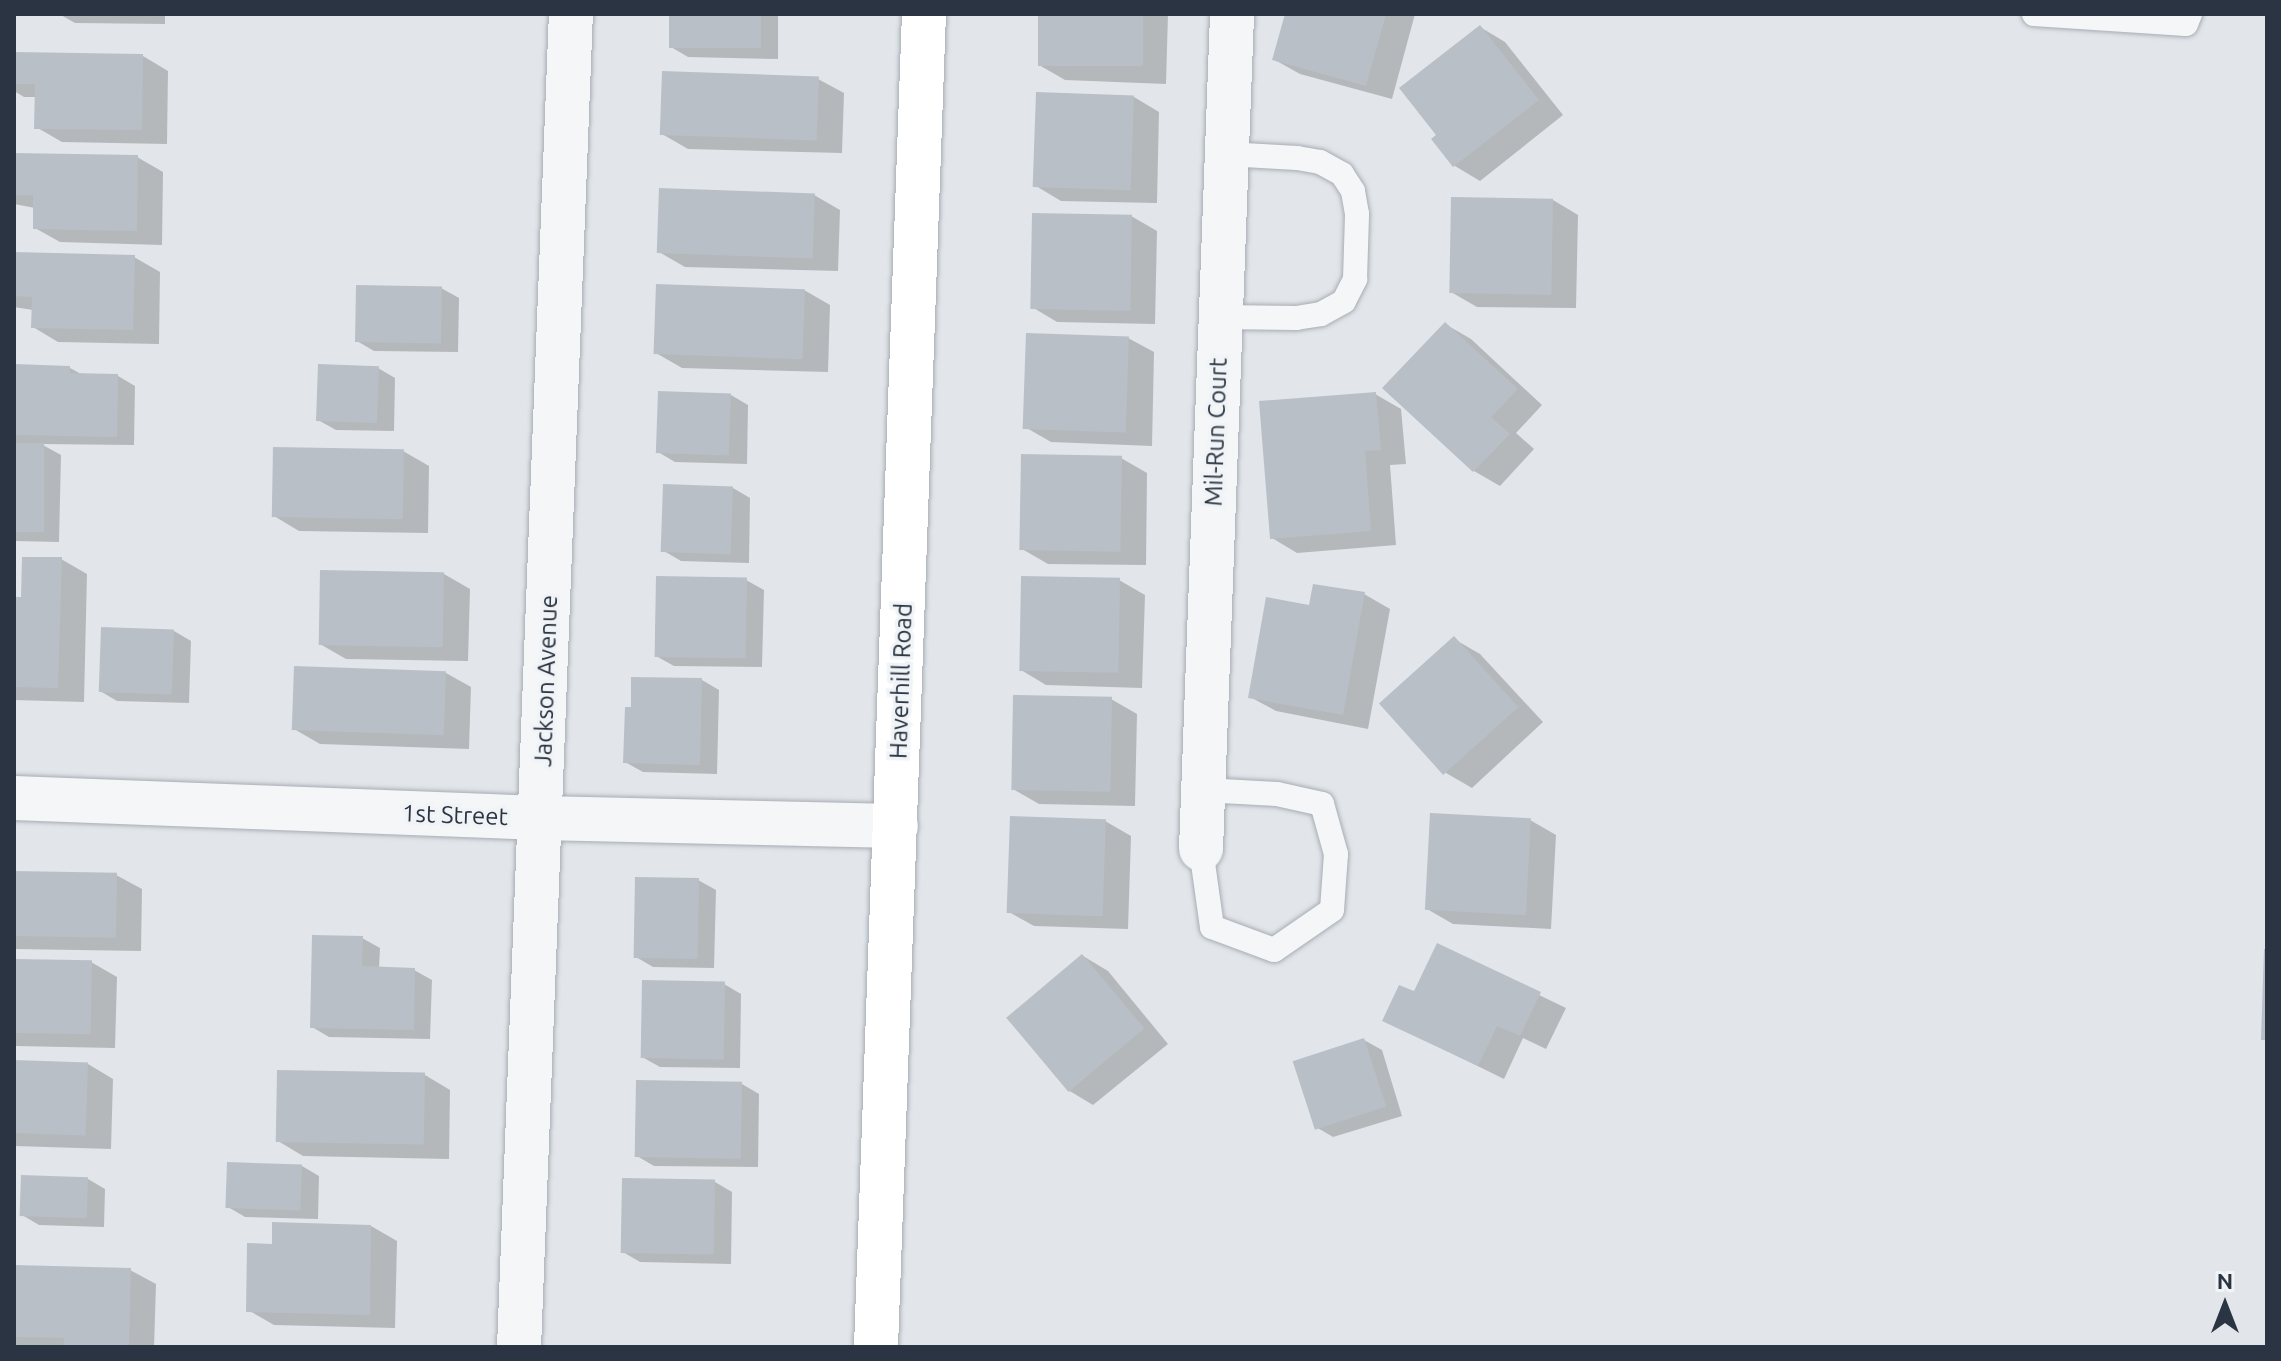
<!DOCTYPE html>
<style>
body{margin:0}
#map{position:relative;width:2281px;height:1361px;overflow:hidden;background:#e2e6ea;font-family:Ubuntu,sans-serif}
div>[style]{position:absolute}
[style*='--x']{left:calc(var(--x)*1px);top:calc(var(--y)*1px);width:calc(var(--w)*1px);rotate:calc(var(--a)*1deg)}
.shadow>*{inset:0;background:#0003}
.building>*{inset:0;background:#b9bfc7;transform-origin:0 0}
.roads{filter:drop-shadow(0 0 2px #a7adb4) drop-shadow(0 0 2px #a7adb4)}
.lane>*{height:24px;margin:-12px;padding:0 12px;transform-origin:12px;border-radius:12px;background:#f5f6f8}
.street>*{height:44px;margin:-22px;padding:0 22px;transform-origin:22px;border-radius:22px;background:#f5f6f8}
.secondary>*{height:44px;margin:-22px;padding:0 22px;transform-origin:22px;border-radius:22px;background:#fff}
span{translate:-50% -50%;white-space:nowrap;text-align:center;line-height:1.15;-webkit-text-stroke:7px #f1f4f7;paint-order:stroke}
.street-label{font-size:24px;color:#2a3442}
.frame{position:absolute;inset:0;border:16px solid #2a3442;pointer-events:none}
.north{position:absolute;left:2185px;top:1265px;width:80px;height:80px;-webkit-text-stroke:6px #f1f4f7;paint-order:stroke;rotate:0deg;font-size:22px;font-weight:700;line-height:32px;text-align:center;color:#2a3442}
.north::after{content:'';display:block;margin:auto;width:28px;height:36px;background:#2a3442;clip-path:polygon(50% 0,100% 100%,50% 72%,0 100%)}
</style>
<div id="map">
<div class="shadow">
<i style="clip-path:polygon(59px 14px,165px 14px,165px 24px,75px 23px)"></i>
<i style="clip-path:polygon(671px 14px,778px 14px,778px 59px,688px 57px,671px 47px)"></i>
<i style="clip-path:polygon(1040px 14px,1168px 14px,1166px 84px,1065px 80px,1039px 65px)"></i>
<i style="clip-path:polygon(1287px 14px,1415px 14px,1392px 99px,1300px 74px,1275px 60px)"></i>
<i style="clip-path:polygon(1480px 27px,1505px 42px,1563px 115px,1480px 181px,1455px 166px,1434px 139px,1439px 136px)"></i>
<i style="clip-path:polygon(14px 54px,143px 56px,168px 71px,167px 144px,62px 142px,36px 127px,37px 97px,24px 97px,14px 91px)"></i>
<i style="clip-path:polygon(818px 79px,844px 93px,842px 153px,688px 149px,662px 134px)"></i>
<i style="clip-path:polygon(1134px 97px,1159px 112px,1157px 203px,1061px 201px,1036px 186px)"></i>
<i style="clip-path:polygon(14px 155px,137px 157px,163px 172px,162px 245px,60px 242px,35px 228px,35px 208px,14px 204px)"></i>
<i style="clip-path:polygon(814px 195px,840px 210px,838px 271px,685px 267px,659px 252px)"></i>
<i style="clip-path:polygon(1553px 200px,1578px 215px,1576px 308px,1477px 307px,1451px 292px)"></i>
<i style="clip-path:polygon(1131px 216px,1157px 231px,1155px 324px,1057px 322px,1032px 307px)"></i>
<i style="clip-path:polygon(14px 254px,134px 257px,160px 272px,159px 344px,58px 342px,33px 327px,33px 310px,14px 307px)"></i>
<i style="clip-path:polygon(441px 288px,459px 298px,458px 352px,374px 351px,357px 341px)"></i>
<i style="clip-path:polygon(804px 290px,830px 305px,828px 372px,682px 368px,656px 353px)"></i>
<i style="clip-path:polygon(1445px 324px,1471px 339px,1542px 405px,1516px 433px,1534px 449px,1500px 486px,1474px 471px)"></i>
<i style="clip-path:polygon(1128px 338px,1154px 352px,1152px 446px,1051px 442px,1025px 427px)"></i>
<i style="clip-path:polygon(2267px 357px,2267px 411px,2265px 411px)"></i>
<i style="clip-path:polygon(14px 366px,70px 368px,83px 375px,118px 376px,135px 386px,134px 445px,41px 444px,61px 455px,59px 542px,14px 541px,14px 445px,18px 445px,14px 443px)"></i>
<i style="clip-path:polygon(378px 368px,395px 378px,394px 431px,336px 430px,318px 420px)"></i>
<i style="clip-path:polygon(1375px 394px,1401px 409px,1406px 464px,1390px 465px,1396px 545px,1297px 553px,1272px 538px)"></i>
<i style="clip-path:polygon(731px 395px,748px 405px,747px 464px,675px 462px,658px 452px)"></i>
<i style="clip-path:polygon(403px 451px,429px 466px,428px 533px,299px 531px,274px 516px)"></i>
<i style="clip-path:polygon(1121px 458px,1147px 473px,1146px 565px,1048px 564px,1022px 549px)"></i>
<i style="clip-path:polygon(733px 488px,750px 498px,749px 563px,681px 561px,664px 551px)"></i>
<i style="clip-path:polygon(61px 559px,87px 574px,84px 702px,14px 700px,14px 599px,23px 599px)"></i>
<i style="clip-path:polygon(444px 574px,470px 589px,468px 661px,346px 659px,320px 644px)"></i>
<i style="clip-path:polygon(746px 580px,764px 590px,762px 667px,674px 666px,656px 656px)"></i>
<i style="clip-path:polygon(1119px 580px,1145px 595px,1142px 688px,1046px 685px,1021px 670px)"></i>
<i style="clip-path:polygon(1364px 594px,1390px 609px,1368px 729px,1276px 711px,1250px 697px)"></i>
<i style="clip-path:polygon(174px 631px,191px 641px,189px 703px,117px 701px,100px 691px)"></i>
<i style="clip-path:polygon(1454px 639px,1480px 654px,1543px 722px,1472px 788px,1446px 773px)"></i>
<i style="clip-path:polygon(446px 673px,471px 687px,469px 749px,320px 744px,294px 729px)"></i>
<i style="clip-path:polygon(702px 680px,719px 690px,717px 774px,643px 772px,625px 762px,633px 709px)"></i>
<i style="clip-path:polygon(1111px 699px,1137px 714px,1135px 806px,1039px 804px,1013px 789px)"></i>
<i style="clip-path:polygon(1530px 820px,1556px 835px,1551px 929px,1453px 924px,1427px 909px)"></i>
<i style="clip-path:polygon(1105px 821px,1131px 836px,1128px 929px,1034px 926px,1009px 912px)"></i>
<i style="clip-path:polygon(14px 873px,116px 875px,142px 889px,141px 951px,14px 949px)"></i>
<i style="clip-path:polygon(698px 880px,716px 890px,714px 968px,653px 967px,636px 957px)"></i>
<i style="clip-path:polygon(362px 938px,380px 948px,379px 969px,414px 970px,432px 980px,430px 1039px,329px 1037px,312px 1027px)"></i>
<i style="clip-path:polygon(1438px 946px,1566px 1008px,1546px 1049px,1523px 1038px,1504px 1079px,1384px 1020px,1415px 994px)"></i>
<i style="clip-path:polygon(1083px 956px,1108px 971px,1168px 1044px,1093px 1105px,1068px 1090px)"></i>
<i style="clip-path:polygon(14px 961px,91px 962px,117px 977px,115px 1048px,14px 1046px)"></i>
<i style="clip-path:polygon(724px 984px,741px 994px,740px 1068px,660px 1067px,642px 1057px)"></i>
<i style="clip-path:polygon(1364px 1040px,1382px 1050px,1402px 1116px,1333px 1137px,1316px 1127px)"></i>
<i style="clip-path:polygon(14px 1062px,88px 1064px,113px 1079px,111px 1149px,14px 1146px)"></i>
<i style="clip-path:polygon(425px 1075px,450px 1090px,449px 1159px,303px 1156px,278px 1141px)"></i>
<i style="clip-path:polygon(742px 1084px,759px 1094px,758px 1167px,654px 1166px,637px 1156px)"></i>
<i style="clip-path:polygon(302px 1166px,319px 1176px,318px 1219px,245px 1217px,228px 1207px)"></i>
<i style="clip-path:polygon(88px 1179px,105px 1189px,104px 1227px,39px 1225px,22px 1215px)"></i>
<i style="clip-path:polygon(715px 1182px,732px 1192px,731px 1264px,640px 1262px,623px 1252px)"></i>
<i style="clip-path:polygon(371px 1226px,397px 1241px,395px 1328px,274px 1325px,248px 1310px,273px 1246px)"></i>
<i style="clip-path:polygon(14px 1267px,130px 1270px,156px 1284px,154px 1347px,14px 1347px)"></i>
</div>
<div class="building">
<i style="left:669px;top:14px;width:92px;height:34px"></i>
<i style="left:1038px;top:14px;width:105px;height:52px"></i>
<i style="clip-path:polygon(1285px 14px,1386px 14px,1366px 86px,1272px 60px)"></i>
<i style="clip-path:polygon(1480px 25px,1539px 100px,1453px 167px,1431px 139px,1436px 135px,1399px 88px)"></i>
<i style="clip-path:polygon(14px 52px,143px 54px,142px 130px,34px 129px,35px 84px,14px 84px)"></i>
<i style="left:662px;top:71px;width:157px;height:64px;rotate:2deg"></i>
<i style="left:1036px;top:92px;width:98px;height:95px;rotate:2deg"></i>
<i style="clip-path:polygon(14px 153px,138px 155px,137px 231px,33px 229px,33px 195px,14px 195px)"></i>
<i style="left:659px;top:188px;width:156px;height:65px;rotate:2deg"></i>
<i style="left:1451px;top:197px;width:102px;height:96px;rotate:1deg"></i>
<i style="left:1032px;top:213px;width:100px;height:96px;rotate:1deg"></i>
<i style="clip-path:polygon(14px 252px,135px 255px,133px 330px,31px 328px,32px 297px,14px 296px)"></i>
<i style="left:656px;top:284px;width:149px;height:70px;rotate:2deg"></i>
<i style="left:356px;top:285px;width:86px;height:57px;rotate:1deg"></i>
<i style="clip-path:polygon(1445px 322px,1518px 389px,1491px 417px,1510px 434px,1473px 472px,1382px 388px)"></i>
<i style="left:1026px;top:333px;width:103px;height:96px;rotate:2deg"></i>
<i style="clip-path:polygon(14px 364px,70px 366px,70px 373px,118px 374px,117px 437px,14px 435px)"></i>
<i style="left:318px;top:364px;width:61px;height:57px;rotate:2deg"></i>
<i style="left:658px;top:391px;width:73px;height:62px;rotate:2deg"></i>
<i style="clip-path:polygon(1376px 392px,1381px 450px,1365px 451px,1371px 531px,1270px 539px,1259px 401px)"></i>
<i style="left:14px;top:443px;width:30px;height:89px"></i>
<i style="left:273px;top:447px;width:131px;height:70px;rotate:1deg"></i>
<i style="left:1021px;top:454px;width:101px;height:96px;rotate:1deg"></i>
<i style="left:663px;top:484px;width:70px;height:68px;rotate:2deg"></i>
<i style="clip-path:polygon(22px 557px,62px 557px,58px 688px,14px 687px,14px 597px,21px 597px)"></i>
<i style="left:320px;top:570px;width:124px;height:75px;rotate:1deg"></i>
<i style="left:656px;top:576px;width:91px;height:81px;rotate:1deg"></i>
<i style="left:1021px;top:576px;width:99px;height:95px;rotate:1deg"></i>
<i style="clip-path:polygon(1313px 584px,1365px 592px,1343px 715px,1248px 698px,1266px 597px,1309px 605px)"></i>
<i style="left:101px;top:627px;width:73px;height:65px;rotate:2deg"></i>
<i style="left:1454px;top:636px;width:96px;height:101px;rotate:48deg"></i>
<i style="left:294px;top:666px;width:152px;height:64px;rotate:2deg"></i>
<i style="clip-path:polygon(631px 677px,702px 678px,700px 765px,623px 763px,625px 707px,631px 707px)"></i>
<i style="left:1013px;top:695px;width:99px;height:95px;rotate:1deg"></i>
<i style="left:1430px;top:813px;width:101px;height:97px;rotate:3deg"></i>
<i style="left:1010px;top:816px;width:96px;height:97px;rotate:2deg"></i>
<i style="left:14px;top:871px;width:103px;height:65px;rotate:1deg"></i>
<i style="left:635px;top:877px;width:64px;height:81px;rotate:1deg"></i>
<i style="clip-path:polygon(312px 935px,363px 936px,362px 966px,415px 968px,414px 1030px,310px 1028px)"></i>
<i style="clip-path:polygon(1437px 943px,1541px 992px,1520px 1036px,1497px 1026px,1478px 1066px,1382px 1021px,1399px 985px,1414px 991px)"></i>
<i style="clip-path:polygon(2264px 949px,2267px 949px,2267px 1040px,2261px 1040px)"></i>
<i style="left:1082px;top:954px;width:97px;height:99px;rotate:50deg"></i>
<i style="left:14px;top:959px;width:78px;height:74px;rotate:1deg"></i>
<i style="left:642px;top:980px;width:83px;height:78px;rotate:1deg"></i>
<i style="left:1364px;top:1038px;width:72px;height:75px;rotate:72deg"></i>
<i style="left:14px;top:1060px;width:74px;height:73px;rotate:2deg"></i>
<i style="left:277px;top:1070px;width:148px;height:72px;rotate:1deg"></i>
<i style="left:636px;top:1080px;width:106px;height:77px;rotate:1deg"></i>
<i style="left:227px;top:1162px;width:75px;height:46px;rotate:2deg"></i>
<i style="left:21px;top:1175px;width:67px;height:41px;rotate:2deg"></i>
<i style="left:622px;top:1178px;width:93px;height:75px;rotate:1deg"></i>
<i style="clip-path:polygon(272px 1222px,371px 1225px,370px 1315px,246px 1312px,247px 1243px,272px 1244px)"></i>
<i style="clip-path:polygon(14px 1265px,131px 1268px,129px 1347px,64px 1347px,64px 1338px,14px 1337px)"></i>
</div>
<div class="roads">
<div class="lane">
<i style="--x:2034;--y:14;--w:152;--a:3.8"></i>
<i style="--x:2186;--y:24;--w:11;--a:-68"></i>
<i style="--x:1220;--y:317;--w:76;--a:0.8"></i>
<i style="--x:1296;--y:318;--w:25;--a:-9"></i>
<i style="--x:1321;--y:314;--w:26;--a:-29"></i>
<i style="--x:1344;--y:301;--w:25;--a:-63"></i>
<i style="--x:1355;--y:279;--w:65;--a:-88.2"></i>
<i style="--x:1357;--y:214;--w:23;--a:-100"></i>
<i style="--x:1353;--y:191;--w:20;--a:-123"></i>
<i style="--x:1342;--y:174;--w:25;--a:-151"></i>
<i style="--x:1320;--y:162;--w:23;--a:-170"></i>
<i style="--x:1297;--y:158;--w:71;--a:-176.8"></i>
<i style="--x:1201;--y:849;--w:79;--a:82"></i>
<i style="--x:1212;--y:927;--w:66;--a:20.4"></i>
<i style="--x:1274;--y:950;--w:70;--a:-34.6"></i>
<i style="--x:1332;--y:910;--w:56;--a:-85.9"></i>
<i style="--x:1336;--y:854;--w:52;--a:-105.6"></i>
<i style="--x:1322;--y:804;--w:46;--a:-167.5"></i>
<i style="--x:1277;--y:794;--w:74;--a:-176.9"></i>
</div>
<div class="street">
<i style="--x:14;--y:798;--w:527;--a:2.17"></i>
<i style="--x:541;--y:818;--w:355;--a:1.3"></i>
<i style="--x:1201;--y:849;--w:836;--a:-87.87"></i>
<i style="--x:519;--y:1347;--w:1334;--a:-87.77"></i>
</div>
<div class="secondary">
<i style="--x:876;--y:1347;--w:1334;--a:-87.94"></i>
</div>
</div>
<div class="street-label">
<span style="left:1216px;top:432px;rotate:-88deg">Mil-Run Court</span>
<span style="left:546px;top:681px;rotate:-88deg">Jackson Avenue</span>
<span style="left:901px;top:681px;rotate:-88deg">Haverhill Road</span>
<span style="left:455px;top:815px;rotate:2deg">1st Street</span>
</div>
<div class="frame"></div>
<div class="north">N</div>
</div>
